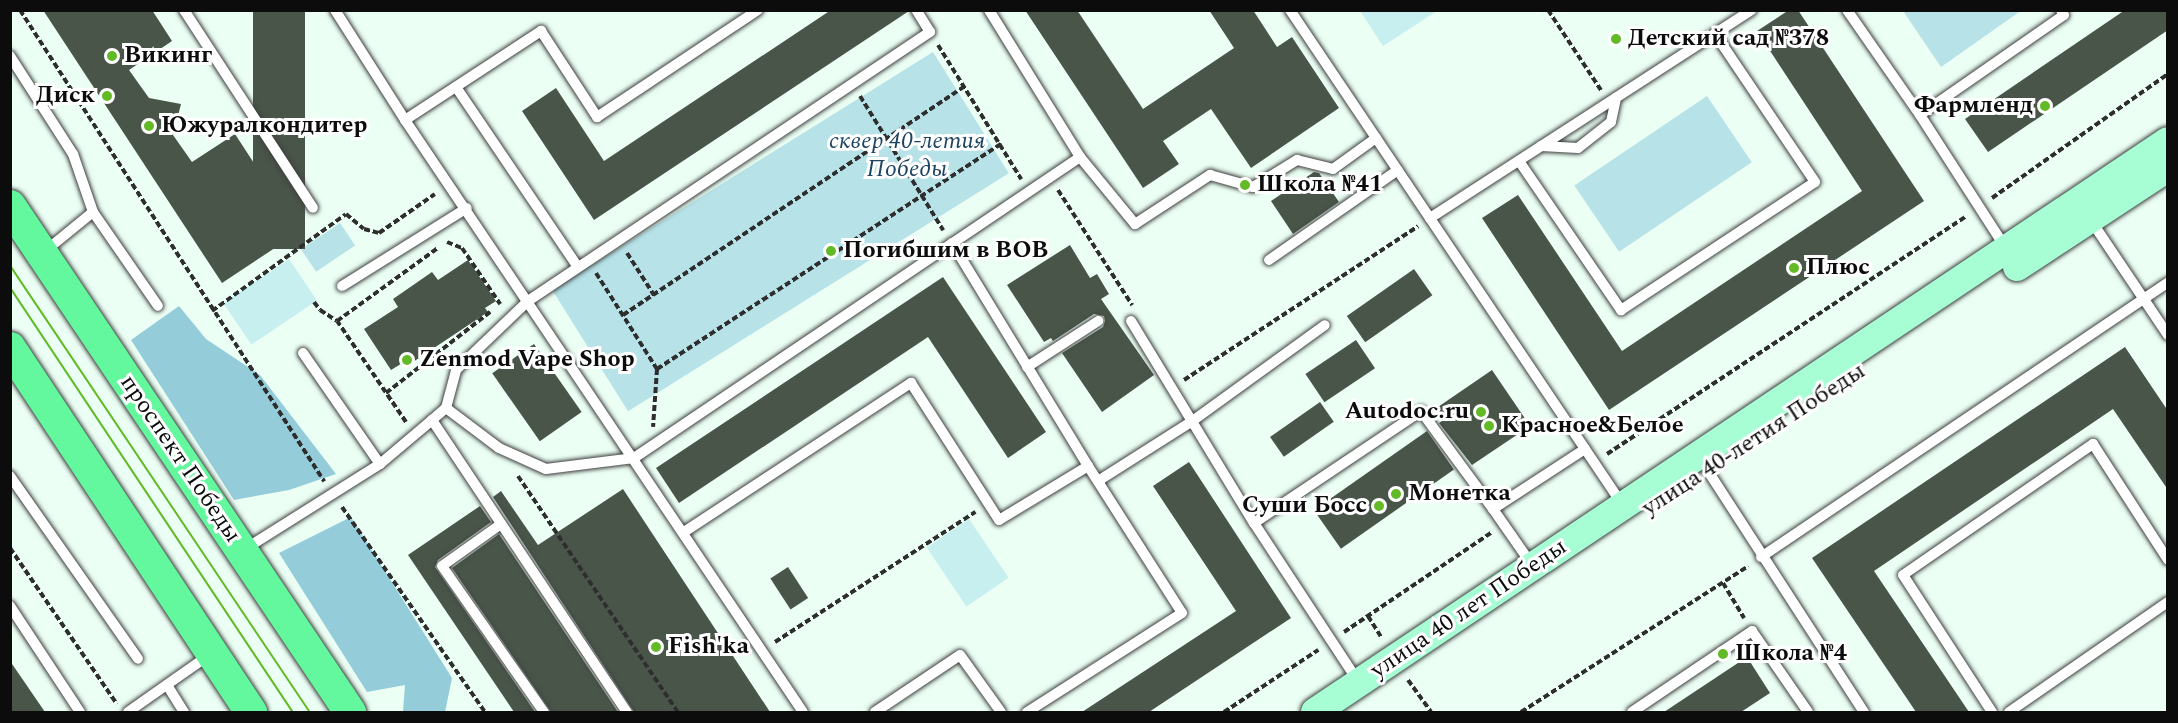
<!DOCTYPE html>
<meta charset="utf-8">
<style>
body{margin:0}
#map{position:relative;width:2178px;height:723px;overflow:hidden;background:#ebfff4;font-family:Spectral,serif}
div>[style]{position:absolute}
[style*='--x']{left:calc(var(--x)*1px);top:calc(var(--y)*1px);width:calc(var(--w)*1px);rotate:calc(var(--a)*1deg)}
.green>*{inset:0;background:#b6e2e8;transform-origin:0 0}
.forest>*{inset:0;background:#95ccd9}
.pitch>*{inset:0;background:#c8efef;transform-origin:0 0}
.building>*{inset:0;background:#495549;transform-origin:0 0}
.path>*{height:4px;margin-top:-2px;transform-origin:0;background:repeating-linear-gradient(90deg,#2e2e2e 0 6px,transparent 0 9px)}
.roads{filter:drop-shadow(0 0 2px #3f3f3f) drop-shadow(0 0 2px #3f3f3f)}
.lane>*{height:10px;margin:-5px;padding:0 5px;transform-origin:5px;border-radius:5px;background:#fff}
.secondary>*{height:28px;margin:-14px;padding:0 14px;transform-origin:14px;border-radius:14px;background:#a7fed5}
.primary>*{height:32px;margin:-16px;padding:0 16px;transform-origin:16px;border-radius:16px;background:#63f79e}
.tram>*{height:1.5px;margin:-0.75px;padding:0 0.75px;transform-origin:0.75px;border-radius:0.75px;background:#62ba26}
.dots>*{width:16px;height:16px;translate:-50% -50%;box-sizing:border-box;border:3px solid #fff;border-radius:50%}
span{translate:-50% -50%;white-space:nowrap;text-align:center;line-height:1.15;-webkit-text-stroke:6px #fff;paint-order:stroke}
.poi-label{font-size:24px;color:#0c0c0c;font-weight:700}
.left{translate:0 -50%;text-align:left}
.right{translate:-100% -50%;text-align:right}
.park-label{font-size:24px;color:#1e4463;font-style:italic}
.street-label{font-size:24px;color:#0c0c0c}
.frame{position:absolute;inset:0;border:12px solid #0c0c0c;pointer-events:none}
</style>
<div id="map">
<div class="green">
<i style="clip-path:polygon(2022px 10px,1941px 67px,1903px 11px,1903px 10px)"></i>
<i style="left:933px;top:52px;width:143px;height:449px;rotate:58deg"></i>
<i style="left:1707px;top:96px;width:80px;height:160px;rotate:56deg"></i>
<i style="left:340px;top:223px;width:27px;height:47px;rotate:56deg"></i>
</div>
<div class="forest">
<i style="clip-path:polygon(179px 306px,206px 339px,260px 375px,336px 474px,289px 490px,234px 500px,131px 340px)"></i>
<i style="clip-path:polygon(351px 517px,452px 678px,445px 712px,403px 712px,405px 685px,367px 692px,279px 553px)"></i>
</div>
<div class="pitch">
<i style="clip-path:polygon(1360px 11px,1437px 11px,1383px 46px)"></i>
<i style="left:289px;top:259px;width:50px;height:79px;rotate:56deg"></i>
<i style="left:969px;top:519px;width:71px;height:51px;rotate:56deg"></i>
</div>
<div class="building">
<i style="clip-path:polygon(43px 10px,152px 10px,172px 41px,129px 70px,149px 98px,181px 104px,173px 135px,192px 162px,235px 134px,299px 232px,222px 283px)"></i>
<i style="left:253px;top:10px;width:52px;height:239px"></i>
<i style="clip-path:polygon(831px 10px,909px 11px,594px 220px,522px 111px,556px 88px,604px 161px)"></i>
<i style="clip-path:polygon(1025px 10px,1077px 10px,1143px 109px,1234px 48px,1209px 10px,1253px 10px,1277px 47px,1292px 37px,1339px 108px,1251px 168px,1211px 109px,1163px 141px,1179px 164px,1143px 188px)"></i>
<i style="clip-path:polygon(1789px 10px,1798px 10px,1924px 201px,1609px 410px,1482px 218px,1518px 195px,1622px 351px,1862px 191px,1757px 31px)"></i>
<i style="clip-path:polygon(2125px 10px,2168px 10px,2168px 30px,1988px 152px,1965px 119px)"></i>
<i style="clip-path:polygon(1314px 172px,1319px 173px,1339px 202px,1293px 234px,1271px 201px)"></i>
<i style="clip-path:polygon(1070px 245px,1090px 278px,1097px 274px,1109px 294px,1101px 299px,1154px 375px,1102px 412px,1062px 353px,1103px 327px,1105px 321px,1104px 316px,1094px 314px,1053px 341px,1051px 338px,1044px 342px,1007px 285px)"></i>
<i style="clip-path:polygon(468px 260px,496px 301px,485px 308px,488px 312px,407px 366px,404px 362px,391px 370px,364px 329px,398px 307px,393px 299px,432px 272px,438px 280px)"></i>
<i style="left:1414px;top:269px;width:32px;height:82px;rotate:55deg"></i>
<i style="clip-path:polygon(943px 277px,1046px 432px,1008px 458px,928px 337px,679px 503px,656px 468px)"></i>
<i style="left:1356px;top:340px;width:34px;height:61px;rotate:56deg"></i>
<i style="left:534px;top:344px;width:83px;height:51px;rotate:55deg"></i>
<i style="clip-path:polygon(2125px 347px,2168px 411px,2168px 490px,2113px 409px,1874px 571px,1969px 712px,1916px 712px,1812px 558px)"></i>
<i style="clip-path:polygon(1492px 370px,1530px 426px,1472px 465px,1439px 423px,1442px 421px,1435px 409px)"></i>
<i style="left:1320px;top:402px;width:24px;height:61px;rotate:55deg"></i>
<i style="left:1427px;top:431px;width:47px;height:138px;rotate:55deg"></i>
<i style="clip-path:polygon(1189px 462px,1291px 618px,1149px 712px,1082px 712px,1236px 611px,1153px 486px)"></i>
<i style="clip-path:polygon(623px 489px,646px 524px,770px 712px,634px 712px,493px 497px,501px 491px,538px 545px)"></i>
<i style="clip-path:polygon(480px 506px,491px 522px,438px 560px,435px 567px,535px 712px,514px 712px,408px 555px)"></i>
<i style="clip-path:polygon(499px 534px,618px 712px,551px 712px,452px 568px)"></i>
<i style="left:788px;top:567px;width:37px;height:21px;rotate:57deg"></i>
<i style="clip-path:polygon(1747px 657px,1770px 693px,1741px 712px,1664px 712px)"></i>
<i style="clip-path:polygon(10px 661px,45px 712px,10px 712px)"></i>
</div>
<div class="path">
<i style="--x:20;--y:10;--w:561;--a:57.16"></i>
<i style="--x:1548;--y:10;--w:96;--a:56.5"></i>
<i style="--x:938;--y:45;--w:158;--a:58.2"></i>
<i style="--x:860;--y:96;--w:158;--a:58.2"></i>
<i style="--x:1058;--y:190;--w:137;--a:57.2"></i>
<i style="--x:1992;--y:198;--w:215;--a:-35.2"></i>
<i style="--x:447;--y:242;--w:16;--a:22"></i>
<i style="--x:462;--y:248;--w:68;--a:55.8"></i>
<i style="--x:627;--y:253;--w:50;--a:57.3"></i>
<i style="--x:596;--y:273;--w:114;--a:57.6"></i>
<i style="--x:657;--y:369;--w:58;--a:93.9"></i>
<i style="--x:314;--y:302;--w:10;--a:53"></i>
<i style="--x:320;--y:310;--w:20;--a:33"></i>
<i style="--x:212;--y:311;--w:165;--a:-35.9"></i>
<i style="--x:346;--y:214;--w:23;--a:40"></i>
<i style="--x:364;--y:229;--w:16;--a:15"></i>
<i style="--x:379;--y:233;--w:68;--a:-34.9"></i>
<i style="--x:623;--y:315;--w:410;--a:-33.8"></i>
<i style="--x:657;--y:369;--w:412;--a:-33.2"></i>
<i style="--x:1184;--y:380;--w:280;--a:-33.3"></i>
<i style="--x:386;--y:393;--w:132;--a:-37.9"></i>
<i style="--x:406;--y:422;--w:122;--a:-124.3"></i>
<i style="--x:337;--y:321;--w:125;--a:-35.9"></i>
<i style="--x:1607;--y:454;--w:431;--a:-33.5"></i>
<i style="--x:518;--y:476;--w:285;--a:55.9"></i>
<i style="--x:342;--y:507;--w:250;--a:55.1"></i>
<i style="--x:10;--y:548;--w:189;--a:55.6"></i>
<i style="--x:1723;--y:583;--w:41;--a:59"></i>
<i style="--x:1368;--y:616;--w:26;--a:58"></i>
<i style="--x:1344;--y:632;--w:179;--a:-34"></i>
<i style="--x:775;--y:642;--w:239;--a:-33"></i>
<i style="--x:1408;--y:680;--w:39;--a:54"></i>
<i style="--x:1224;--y:712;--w:113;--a:-33.4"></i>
<i style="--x:1521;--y:712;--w:270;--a:-32.7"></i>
</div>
<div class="roads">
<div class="lane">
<i style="--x:184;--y:10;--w:236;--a:56.9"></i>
<i style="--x:335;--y:10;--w:130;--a:57.5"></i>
<i style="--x:405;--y:120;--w:713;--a:56.09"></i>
<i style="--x:989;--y:10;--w:173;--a:58.2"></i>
<i style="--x:1080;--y:157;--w:87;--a:50.6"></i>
<i style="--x:1135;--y:224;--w:90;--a:-33.2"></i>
<i style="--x:1210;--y:175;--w:45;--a:15.6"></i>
<i style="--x:1253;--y:187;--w:52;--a:-31.5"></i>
<i style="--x:1297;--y:160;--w:37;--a:14"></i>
<i style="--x:1333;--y:169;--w:53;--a:-35.8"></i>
<i style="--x:1290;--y:10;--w:251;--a:56.1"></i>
<i style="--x:1847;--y:10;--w:128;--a:55.2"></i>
<i style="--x:1920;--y:115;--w:157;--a:57.2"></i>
<i style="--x:10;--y:56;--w:117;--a:57.3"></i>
<i style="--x:73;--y:154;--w:61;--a:71"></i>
<i style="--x:93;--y:212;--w:114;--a:55.3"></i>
<i style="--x:456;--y:87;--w:217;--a:55.9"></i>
<i style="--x:1920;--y:115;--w:175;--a:-34.8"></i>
<i style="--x:2064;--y:15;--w:6;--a:-121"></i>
<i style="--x:405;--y:120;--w:163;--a:-33.2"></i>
<i style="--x:541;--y:31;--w:103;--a:56.9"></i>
<i style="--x:597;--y:117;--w:193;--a:-33.6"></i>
<i style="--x:1541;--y:146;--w:37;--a:3"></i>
<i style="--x:1578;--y:148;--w:42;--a:-38.2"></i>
<i style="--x:1611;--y:122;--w:25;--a:-78"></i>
<i style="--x:1519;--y:161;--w:181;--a:55.6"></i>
<i style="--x:1621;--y:310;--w:232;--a:-33.4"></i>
<i style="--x:1815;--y:182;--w:179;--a:-124"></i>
<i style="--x:2090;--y:219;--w:140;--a:56.1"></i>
<i style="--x:952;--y:243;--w:261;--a:58.6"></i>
<i style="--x:1088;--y:466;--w:174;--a:57.4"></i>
<i style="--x:1182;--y:613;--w:184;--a:147.4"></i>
<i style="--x:44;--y:252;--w:63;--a:-39.2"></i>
<i style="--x:1269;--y:260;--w:157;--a:-34.9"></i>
<i style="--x:342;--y:286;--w:147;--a:-32"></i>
<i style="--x:1131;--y:321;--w:237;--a:58.7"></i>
<i style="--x:1254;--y:523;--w:191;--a:56.7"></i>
<i style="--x:303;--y:353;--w:135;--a:55.3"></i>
<i style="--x:1027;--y:367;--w:85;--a:-32.9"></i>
<i style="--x:446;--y:408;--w:66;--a:37"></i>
<i style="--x:499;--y:448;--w:51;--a:24.1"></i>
<i style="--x:546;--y:469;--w:89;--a:-7.1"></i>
<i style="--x:634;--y:458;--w:538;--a:-34.01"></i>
<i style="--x:432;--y:420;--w:351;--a:56.3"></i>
<i style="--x:1708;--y:471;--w:287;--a:57.1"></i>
<i style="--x:10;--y:476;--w:223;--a:55"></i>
<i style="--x:1098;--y:481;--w:110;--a:-32.4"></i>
<i style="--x:1191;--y:422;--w:165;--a:-35.9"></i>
<i style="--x:1622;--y:504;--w:344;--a:-123.9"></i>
<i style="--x:1430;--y:218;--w:383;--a:-32.9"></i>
<i style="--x:1493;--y:509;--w:110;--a:-33.1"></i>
<i style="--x:1254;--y:523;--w:201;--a:-33.8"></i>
<i style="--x:1421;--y:411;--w:122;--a:53.7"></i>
<i style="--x:1493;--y:509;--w:68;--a:55.1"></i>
<i style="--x:501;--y:524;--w:72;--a:144.6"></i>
<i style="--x:442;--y:566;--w:178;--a:55.1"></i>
<i style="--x:684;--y:532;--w:272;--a:-33.3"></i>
<i style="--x:911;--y:383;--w:163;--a:57.3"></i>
<i style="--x:999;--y:520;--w:104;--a:-31.2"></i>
<i style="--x:245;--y:549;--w:160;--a:-32.2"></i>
<i style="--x:380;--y:464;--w:68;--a:-40.2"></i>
<i style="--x:432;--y:420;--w:18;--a:-41"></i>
<i style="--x:446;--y:408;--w:39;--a:-75"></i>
<i style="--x:456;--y:370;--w:100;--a:-43.8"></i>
<i style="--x:528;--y:301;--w:484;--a:-33.8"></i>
<i style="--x:930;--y:32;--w:26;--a:-122"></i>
<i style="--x:1761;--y:557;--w:491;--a:-34"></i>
<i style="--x:10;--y:606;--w:127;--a:56.6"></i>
<i style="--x:167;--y:685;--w:32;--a:58"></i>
<i style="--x:128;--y:712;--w:99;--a:-35.1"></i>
<i style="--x:875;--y:712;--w:102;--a:-33.8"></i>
<i style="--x:960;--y:655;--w:70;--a:54.3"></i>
<i style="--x:1632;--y:712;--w:145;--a:-34"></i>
<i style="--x:1752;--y:631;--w:98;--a:55.3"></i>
<i style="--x:1992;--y:712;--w:163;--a:-123"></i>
<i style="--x:1903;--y:575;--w:231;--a:-34.6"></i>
<i style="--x:2093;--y:444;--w:138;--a:57.1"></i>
<i style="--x:2009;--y:712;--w:193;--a:-34.7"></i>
</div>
<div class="secondary">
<i style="--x:2017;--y:267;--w:181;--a:-33.3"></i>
<i style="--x:1315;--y:712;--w:1026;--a:-33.8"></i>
</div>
<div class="primary">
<i style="--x:10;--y:206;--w:610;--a:56.1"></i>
<i style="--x:10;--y:348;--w:437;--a:56.5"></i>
</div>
</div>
<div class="tram">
<i style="--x:10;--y:265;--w:538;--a:56.13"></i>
<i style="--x:10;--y:287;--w:511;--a:56.34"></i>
</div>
<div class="dots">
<i style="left:1616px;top:39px;background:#62ba26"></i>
<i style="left:112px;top:56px;background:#62ba26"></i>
<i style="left:107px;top:96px;background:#62ba26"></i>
<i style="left:2045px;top:106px;background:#62ba26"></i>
<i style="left:149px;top:126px;background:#62ba26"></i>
<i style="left:1245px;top:185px;background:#62ba26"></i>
<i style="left:831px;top:251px;background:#62ba26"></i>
<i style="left:1794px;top:268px;background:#62ba26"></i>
<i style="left:407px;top:360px;background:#62ba26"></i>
<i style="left:1481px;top:412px;background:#62ba26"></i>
<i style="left:1489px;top:426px;background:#62ba26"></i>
<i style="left:1396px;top:494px;background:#62ba26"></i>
<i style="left:1379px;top:506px;background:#62ba26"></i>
<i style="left:656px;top:647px;background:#62ba26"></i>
<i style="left:1723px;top:654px;background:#62ba26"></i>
</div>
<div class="poi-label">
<span class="left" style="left:1628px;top:39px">Детский сад №378</span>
<span class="left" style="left:124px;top:56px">Викинг</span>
<span class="right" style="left:95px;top:96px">Диск</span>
<span class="right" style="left:2033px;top:106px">Фармленд</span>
<span class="left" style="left:161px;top:126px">Южуралкондитер</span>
<span class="left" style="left:1257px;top:185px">Школа №41</span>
<span class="left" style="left:843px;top:251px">Погибшим в ВОВ</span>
<span class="left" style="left:1806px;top:268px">Плюс</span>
<span class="left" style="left:419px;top:360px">Zenmod Vape Shop</span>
<span class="right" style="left:1469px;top:412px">Autodoc.ru</span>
<span class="left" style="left:1501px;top:426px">Красное&amp;Белое</span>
<span class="left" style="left:1408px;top:494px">Монетка</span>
<span class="right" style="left:1367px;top:506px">Суши Босс</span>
<span class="left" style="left:668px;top:647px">Fish'ka</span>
<span class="left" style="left:1735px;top:654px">Школа №4</span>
</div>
<div class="park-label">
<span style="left:907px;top:156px">сквер 40-летия<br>Победы</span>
</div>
<div class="street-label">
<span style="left:1754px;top:440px;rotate:-33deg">улица 40-летия Победы</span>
<span style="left:180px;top:459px;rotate:56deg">проспект Победы</span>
<span style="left:1469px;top:609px;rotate:-34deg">улица 40 лет Победы</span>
</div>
<div class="frame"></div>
</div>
